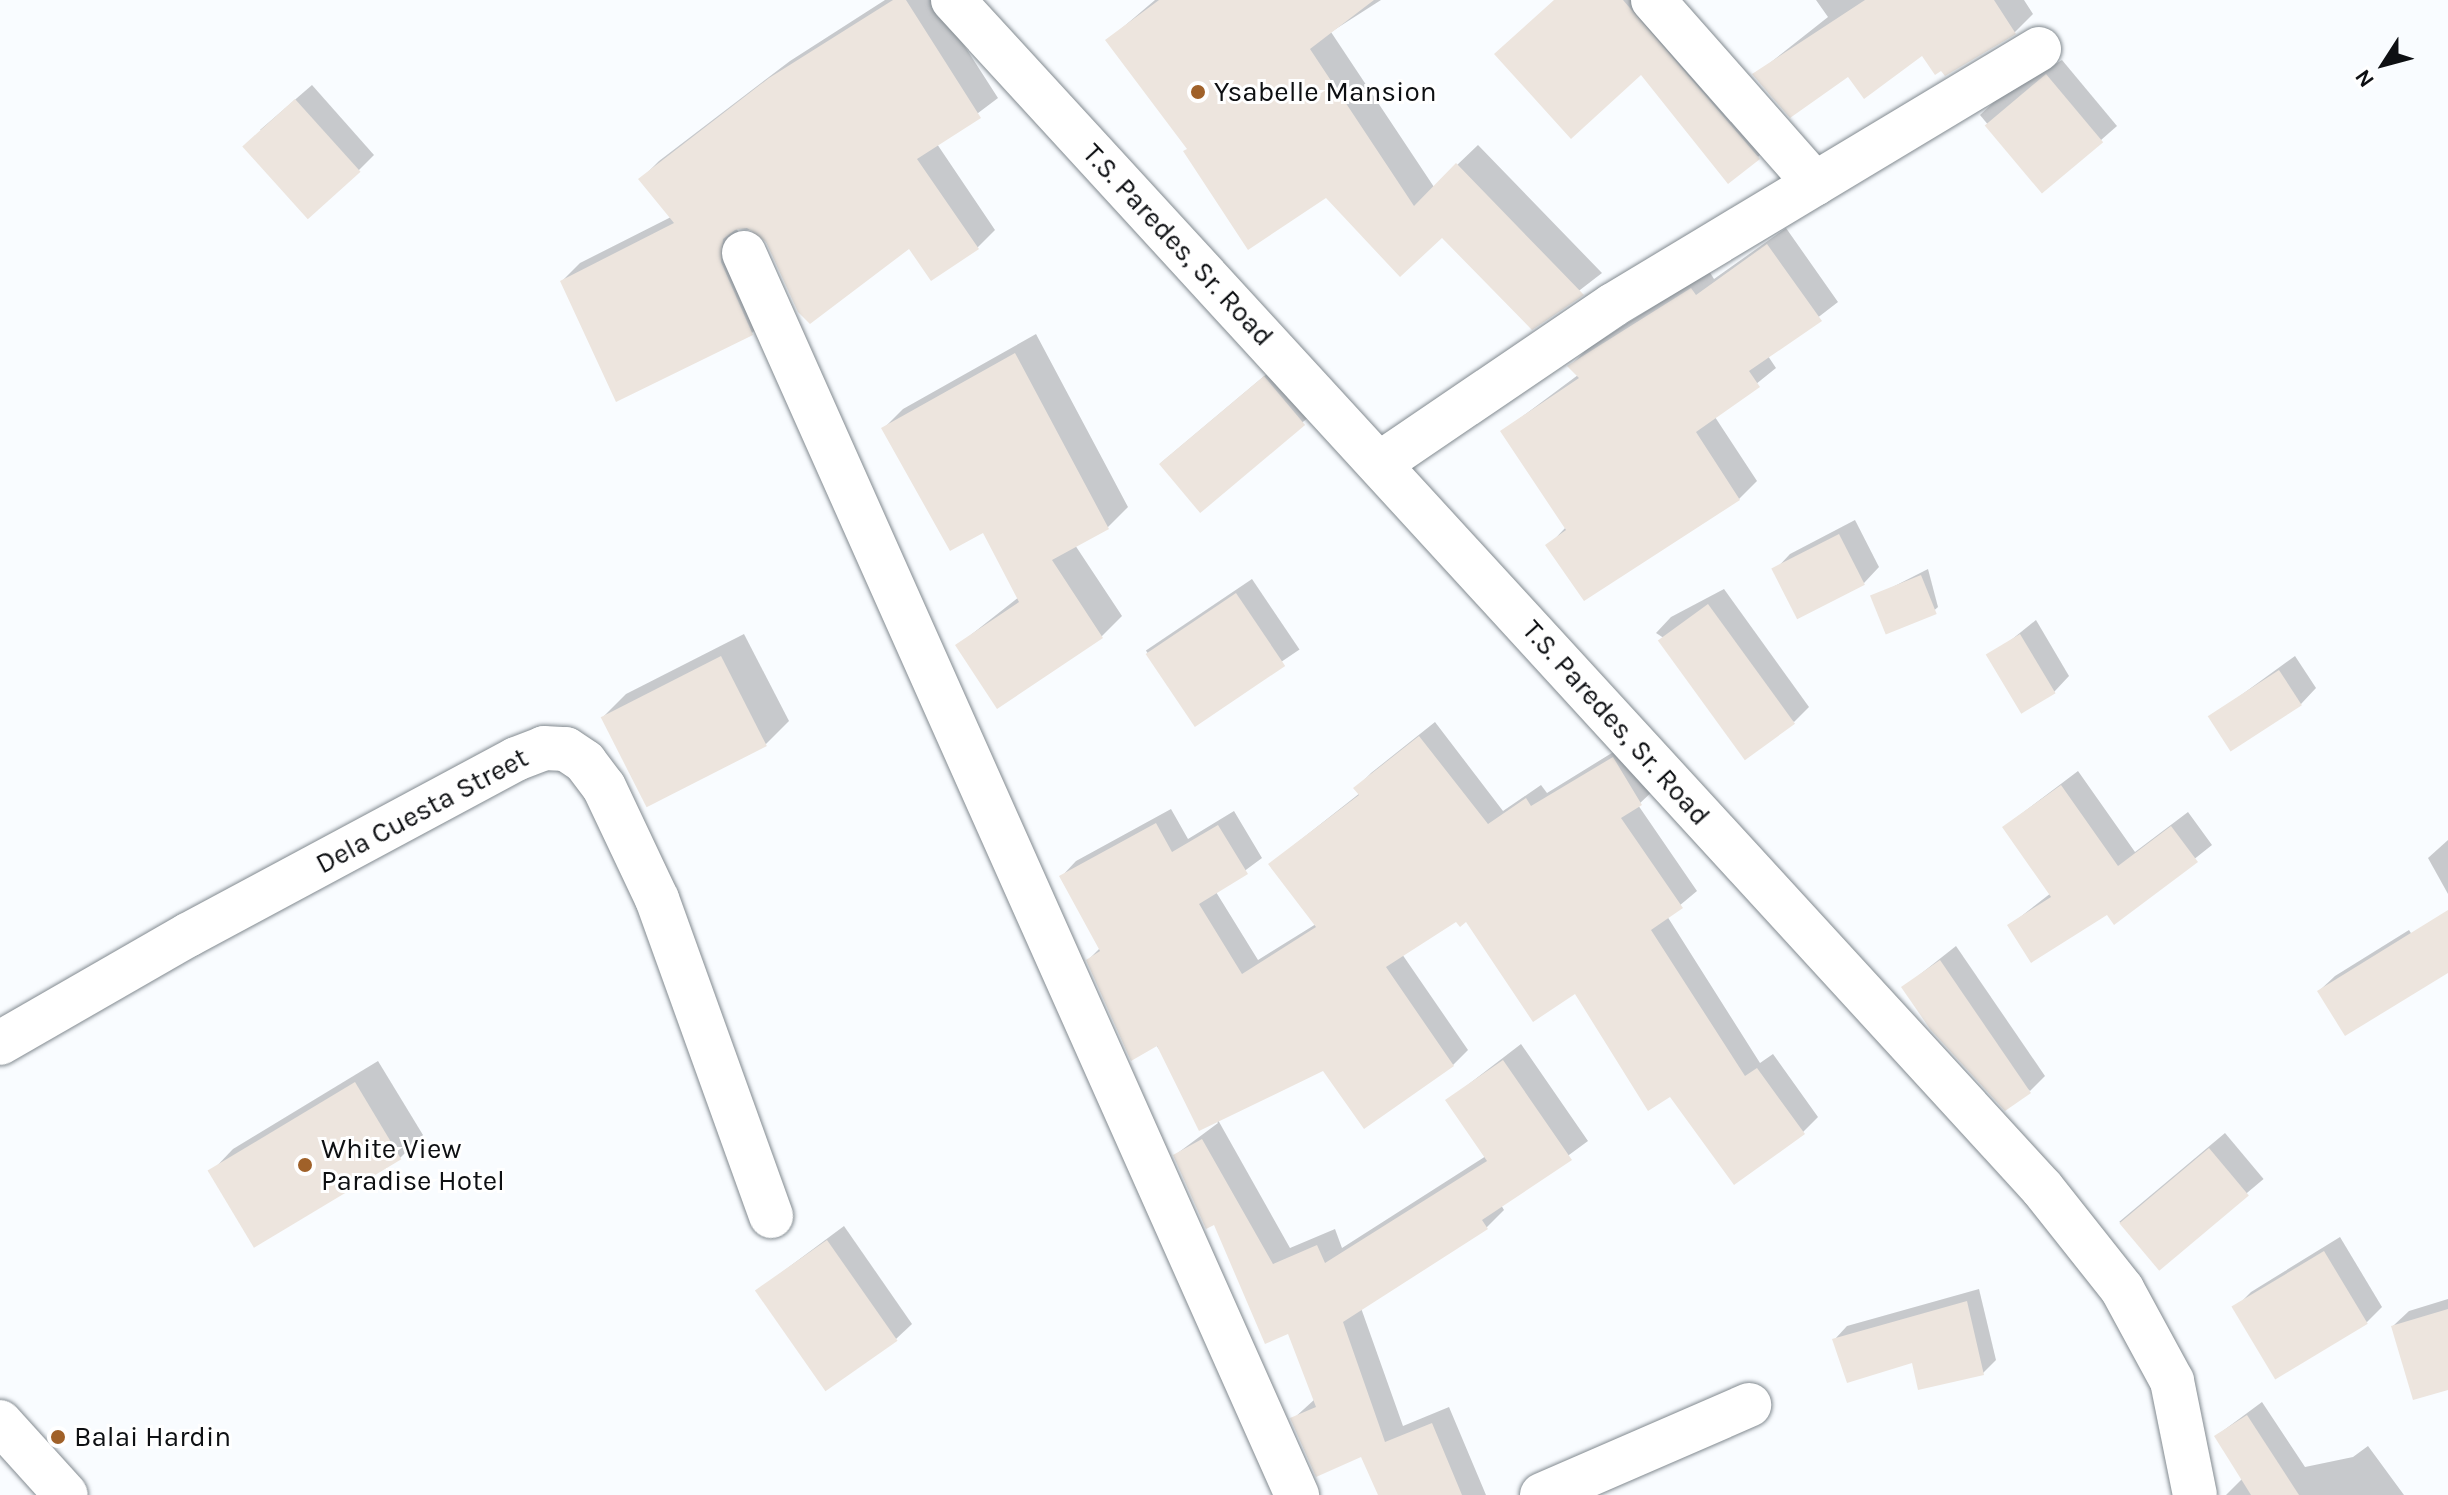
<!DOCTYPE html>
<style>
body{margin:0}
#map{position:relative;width:2448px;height:1495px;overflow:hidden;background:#f9fcff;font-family:Karla,sans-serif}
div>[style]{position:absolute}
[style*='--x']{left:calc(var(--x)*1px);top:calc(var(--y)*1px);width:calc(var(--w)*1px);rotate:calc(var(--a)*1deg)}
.shadow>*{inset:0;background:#0003;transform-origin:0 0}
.building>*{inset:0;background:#ede5de;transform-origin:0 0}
.roads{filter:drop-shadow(0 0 2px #828a90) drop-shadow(0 0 2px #828a90)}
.street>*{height:44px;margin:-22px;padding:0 22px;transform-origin:22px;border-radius:22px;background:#fff}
.secondary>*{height:44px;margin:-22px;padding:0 22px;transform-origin:22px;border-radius:22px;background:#fff}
.dots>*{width:22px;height:22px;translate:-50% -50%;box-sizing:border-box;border:4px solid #fff;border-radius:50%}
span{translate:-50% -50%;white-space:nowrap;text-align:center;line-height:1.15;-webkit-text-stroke:6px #fff;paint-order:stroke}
.poi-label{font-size:28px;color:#0e1013}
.left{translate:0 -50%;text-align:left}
.street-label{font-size:28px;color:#0e1013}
.north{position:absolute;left:2344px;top:24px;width:80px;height:80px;-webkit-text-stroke:6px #fff;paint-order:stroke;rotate:234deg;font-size:22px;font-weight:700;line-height:32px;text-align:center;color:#0e1013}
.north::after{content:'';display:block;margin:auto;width:28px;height:36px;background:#0e1013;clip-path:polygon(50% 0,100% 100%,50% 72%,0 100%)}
</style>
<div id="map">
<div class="shadow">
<i style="clip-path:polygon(885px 0,935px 0,998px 98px,937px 144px,995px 230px,977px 248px,910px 246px,800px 311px,761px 231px,737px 229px,770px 315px,752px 333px,562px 281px,580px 263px,671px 217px,641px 179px,659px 161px,790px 61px)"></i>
<i style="clip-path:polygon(1155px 0,1381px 0,1331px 32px,1434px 187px,1478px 145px,1602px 273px,1532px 327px,1442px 235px,1189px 148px,1108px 40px)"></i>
<i style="clip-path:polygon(1555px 0,1661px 0,1779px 136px,1758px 157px)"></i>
<i style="clip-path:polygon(1816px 0,2024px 0,2033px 14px,2015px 32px,1848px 74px,1761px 70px,1828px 17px)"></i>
<i style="clip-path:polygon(2062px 60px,2117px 126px,2043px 191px,1980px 115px,1996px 100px)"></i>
<i style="clip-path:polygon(312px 85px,374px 155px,358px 171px,260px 130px)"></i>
<i style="clip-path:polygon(1786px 228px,1838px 302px,1768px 356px,1776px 368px,1715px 417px,1757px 481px,1739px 499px,1585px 598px,1548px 546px,1566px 527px,1503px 431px,1578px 375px,1570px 366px,1587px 349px,1709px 271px,1714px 279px)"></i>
<i style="clip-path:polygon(1036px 334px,1128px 507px,1108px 527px,1075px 545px,1122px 616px,1102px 636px,998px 706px,958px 645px,1019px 597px,983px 530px,883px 429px,903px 409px)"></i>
<i style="left:1281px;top:362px;width:60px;height:157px;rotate:50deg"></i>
<i style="clip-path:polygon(1855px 520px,1879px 567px,1864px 583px,1775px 570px,1790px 554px)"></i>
<i style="clip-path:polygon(1928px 569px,1938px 607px,1930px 614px,1873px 597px)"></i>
<i style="left:1252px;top:579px;width:85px;height:128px;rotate:56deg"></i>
<i style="clip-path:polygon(1724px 589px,1809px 707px,1794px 722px,1656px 633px,1671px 617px)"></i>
<i style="clip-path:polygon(2036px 620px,2069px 676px,2054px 692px,1990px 657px)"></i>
<i style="clip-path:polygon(744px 634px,789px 721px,766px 744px,603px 717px,626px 694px)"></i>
<i style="clip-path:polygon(2295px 656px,2316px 688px,2301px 704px,2211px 717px)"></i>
<i style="clip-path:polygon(1435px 722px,1503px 811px,1541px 785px,1547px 793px,1628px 743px,1656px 788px,1638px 805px,1697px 891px,1667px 916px,1760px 1063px,1773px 1054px,1818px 1117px,1803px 1132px,1670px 1094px,1576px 991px,1467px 919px,1456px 920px,1402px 954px,1468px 1050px,1453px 1065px,1324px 1068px,1218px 1120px,1290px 1248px,1335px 1229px,1342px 1248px,1486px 1156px,1448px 1100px,1521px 1044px,1588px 1141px,1501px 1205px,1504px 1210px,1487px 1227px,1361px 1308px,1403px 1426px,1449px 1407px,1486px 1495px,1380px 1495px,1362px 1455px,1293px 1419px,1315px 1399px,1289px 1331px,1175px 1155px,1218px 1123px,1088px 960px,1100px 948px,1061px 877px,1076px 861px,1171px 809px,1188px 839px,1234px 811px,1262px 858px,1216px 892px,1258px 960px,1316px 924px,1270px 864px,1360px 793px,1356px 788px,1371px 773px)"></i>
<i style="clip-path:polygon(2078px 771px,2135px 852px,2188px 812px,2212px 845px,2115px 922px,2108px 913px,2010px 925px,2051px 893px,2004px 827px)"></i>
<i style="clip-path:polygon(2448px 840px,2448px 894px,2428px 858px)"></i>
<i style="clip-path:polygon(2409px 930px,2435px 972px,2319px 991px,2335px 976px)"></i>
<i style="clip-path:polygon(1956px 946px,2045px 1076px,2030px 1091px,1904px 987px)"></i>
<i style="clip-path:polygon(378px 1061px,423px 1135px,400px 1158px,211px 1172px,233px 1149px)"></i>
<i style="left:2225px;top:1133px;width:60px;height:138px;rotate:50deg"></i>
<i style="clip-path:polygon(844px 1226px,912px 1324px,896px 1339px,758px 1290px)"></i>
<i style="clip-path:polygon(2340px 1237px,2382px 1307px,2367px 1322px,2235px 1308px,2251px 1292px)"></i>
<i style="clip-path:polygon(1979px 1289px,1996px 1360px,1983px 1373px,1835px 1339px,1847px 1326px)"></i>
<i style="clip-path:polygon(2448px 1299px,2448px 1388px,2393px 1326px,2409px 1311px)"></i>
<i style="clip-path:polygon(2262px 1402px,2305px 1467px,2353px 1457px,2368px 1446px,2404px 1495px,2226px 1495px,2243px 1478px,2216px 1436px)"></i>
</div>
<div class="building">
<i style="clip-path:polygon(893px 0,906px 0,981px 118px,917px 159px,979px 249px,931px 281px,909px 249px,810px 324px,798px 312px,766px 242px,747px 228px,735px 230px,723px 239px,721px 262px,753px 335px,616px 402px,560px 281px,674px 223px,638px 179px,769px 78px)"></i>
<i style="clip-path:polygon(1159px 0,1374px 0,1310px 49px,1414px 206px,1456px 163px,1584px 295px,1532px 330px,1442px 238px,1400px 277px,1326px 198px,1248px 250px,1183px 151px,1187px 149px,1105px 40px)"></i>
<i style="clip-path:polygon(1554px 0,1623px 0,1760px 159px,1728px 184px,1641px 75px,1571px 139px,1494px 54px)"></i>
<i style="clip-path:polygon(1865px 0,1994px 0,2016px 34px,1945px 76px,1941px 71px,1935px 75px,1922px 56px,1864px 99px,1848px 77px,1790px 118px,1752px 74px)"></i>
<i style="left:2046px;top:74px;width:89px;height:80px;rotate:50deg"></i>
<i style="left:295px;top:99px;width:98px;height:71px;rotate:48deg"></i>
<i style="clip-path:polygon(1767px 244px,1822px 321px,1749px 371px,1760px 387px,1696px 432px,1740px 500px,1584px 601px,1545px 545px,1566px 530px,1500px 431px,1579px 378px,1567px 366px,1691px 288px,1696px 295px)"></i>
<i style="clip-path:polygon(1015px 353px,1109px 529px,1052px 560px,1103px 638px,997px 709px,955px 645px,1019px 602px,983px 533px,950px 551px,881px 428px)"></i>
<i style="left:1264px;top:376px;width:64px;height:137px;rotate:50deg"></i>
<i style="left:1839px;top:534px;width:57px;height:76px;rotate:63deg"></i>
<i style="left:1921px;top:575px;width:42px;height:55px;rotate:68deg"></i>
<i style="left:1236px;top:593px;width:88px;height:109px;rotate:56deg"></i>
<i style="left:1708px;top:604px;width:148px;height:62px;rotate:54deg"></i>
<i style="left:2020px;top:634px;width:69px;height:40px;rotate:59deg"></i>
<i style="left:721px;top:656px;width:101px;height:135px;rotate:63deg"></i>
<i style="left:2279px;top:670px;width:42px;height:85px;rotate:57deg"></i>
<i style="clip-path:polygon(1419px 736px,1488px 824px,1526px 798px,1531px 806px,1613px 757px,1642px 805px,1621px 818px,1683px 908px,1651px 930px,1745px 1076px,1757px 1068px,1805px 1134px,1734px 1185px,1670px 1097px,1648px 1111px,1575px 994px,1533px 1022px,1466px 922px,1460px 927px,1456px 922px,1386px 967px,1454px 1066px,1364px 1129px,1323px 1071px,1199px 1131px,1157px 1046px,1131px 1061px,1086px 960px,1100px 951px,1059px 876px,1156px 823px,1172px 852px,1218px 825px,1248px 874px,1199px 904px,1242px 974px,1316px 927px,1268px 864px,1359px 795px,1353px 788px)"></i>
<i style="clip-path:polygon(2061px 785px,2118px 866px,2171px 826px,2198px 862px,2114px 925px,2107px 915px,2031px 963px,2007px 925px,2051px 897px,2002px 827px)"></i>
<i style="clip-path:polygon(2448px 910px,2448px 973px,2345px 1036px,2317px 991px)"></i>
<i style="clip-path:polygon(1940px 960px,2031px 1093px,2005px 1111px,1930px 1029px,1901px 987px)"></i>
<i style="clip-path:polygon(1503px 1060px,1572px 1160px,1482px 1220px,1488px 1229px,1343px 1322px,1385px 1442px,1432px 1423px,1462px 1495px,1378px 1495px,1361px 1457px,1316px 1477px,1290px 1418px,1316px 1407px,1288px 1334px,1265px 1344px,1214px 1225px,1206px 1229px,1173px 1155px,1202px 1139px,1273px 1264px,1317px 1245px,1325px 1263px,1487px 1161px,1445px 1100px)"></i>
<i style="left:355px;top:1082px;width:90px;height:172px;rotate:59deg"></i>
<i style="left:2209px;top:1148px;width:62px;height:117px;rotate:50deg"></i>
<i style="left:827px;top:1240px;width:123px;height:88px;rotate:55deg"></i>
<i style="left:2324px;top:1251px;width:85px;height:108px;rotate:59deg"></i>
<i style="clip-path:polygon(1967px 1301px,1984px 1375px,1918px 1390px,1912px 1363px,1847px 1383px,1832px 1339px)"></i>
<i style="clip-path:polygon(2448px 1309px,2448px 1390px,2413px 1400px,2391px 1326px)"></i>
<i style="clip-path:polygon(2247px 1415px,2299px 1495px,2251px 1495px,2214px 1436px)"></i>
</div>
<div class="roads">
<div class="street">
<i style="--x:953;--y:0;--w:1612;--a:47.49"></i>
<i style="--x:2042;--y:1188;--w:129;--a:51.6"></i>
<i style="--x:2122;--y:1289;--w:105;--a:61.5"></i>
<i style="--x:2172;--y:1381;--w:116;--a:78.6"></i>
<i style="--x:1653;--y:0;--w:245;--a:48.6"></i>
<i style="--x:744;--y:253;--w:1360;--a:66"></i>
<i style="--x:1379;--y:464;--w:283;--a:-34.2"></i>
<i style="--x:1613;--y:305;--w:497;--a:-31"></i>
<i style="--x:0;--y:1043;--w:217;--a:-29.9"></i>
<i style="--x:188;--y:935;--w:372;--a:-28.2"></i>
<i style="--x:516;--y:759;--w:30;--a:-21"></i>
<i style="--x:544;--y:748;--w:22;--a:3"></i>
<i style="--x:566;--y:749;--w:23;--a:34"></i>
<i style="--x:585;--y:762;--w:31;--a:53"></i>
<i style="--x:604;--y:787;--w:124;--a:64.7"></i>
<i style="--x:657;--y:899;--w:337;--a:70.2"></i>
<i style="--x:1542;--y:1495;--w:226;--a:-23.5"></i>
</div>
<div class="secondary">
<i style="--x:0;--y:1422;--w:98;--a:47.9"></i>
</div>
</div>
<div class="dots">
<i style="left:1198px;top:92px;background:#a06129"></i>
<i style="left:305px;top:1165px;background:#a06129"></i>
<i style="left:58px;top:1437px;background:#a06129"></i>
</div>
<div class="poi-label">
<span class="left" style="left:1214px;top:92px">Ysabelle Mansion</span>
<span class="left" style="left:321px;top:1165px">White View<br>Paradise Hotel</span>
<span class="left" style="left:74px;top:1437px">Balai Hardin</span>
</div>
<div class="street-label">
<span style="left:1178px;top:245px;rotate:47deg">T.S. Paredes, Sr. Road</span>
<span style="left:1616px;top:723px;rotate:48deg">T.S. Paredes, Sr. Road</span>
<span style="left:422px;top:811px;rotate:-28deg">Dela Cuesta Street</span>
</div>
<div class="north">N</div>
</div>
